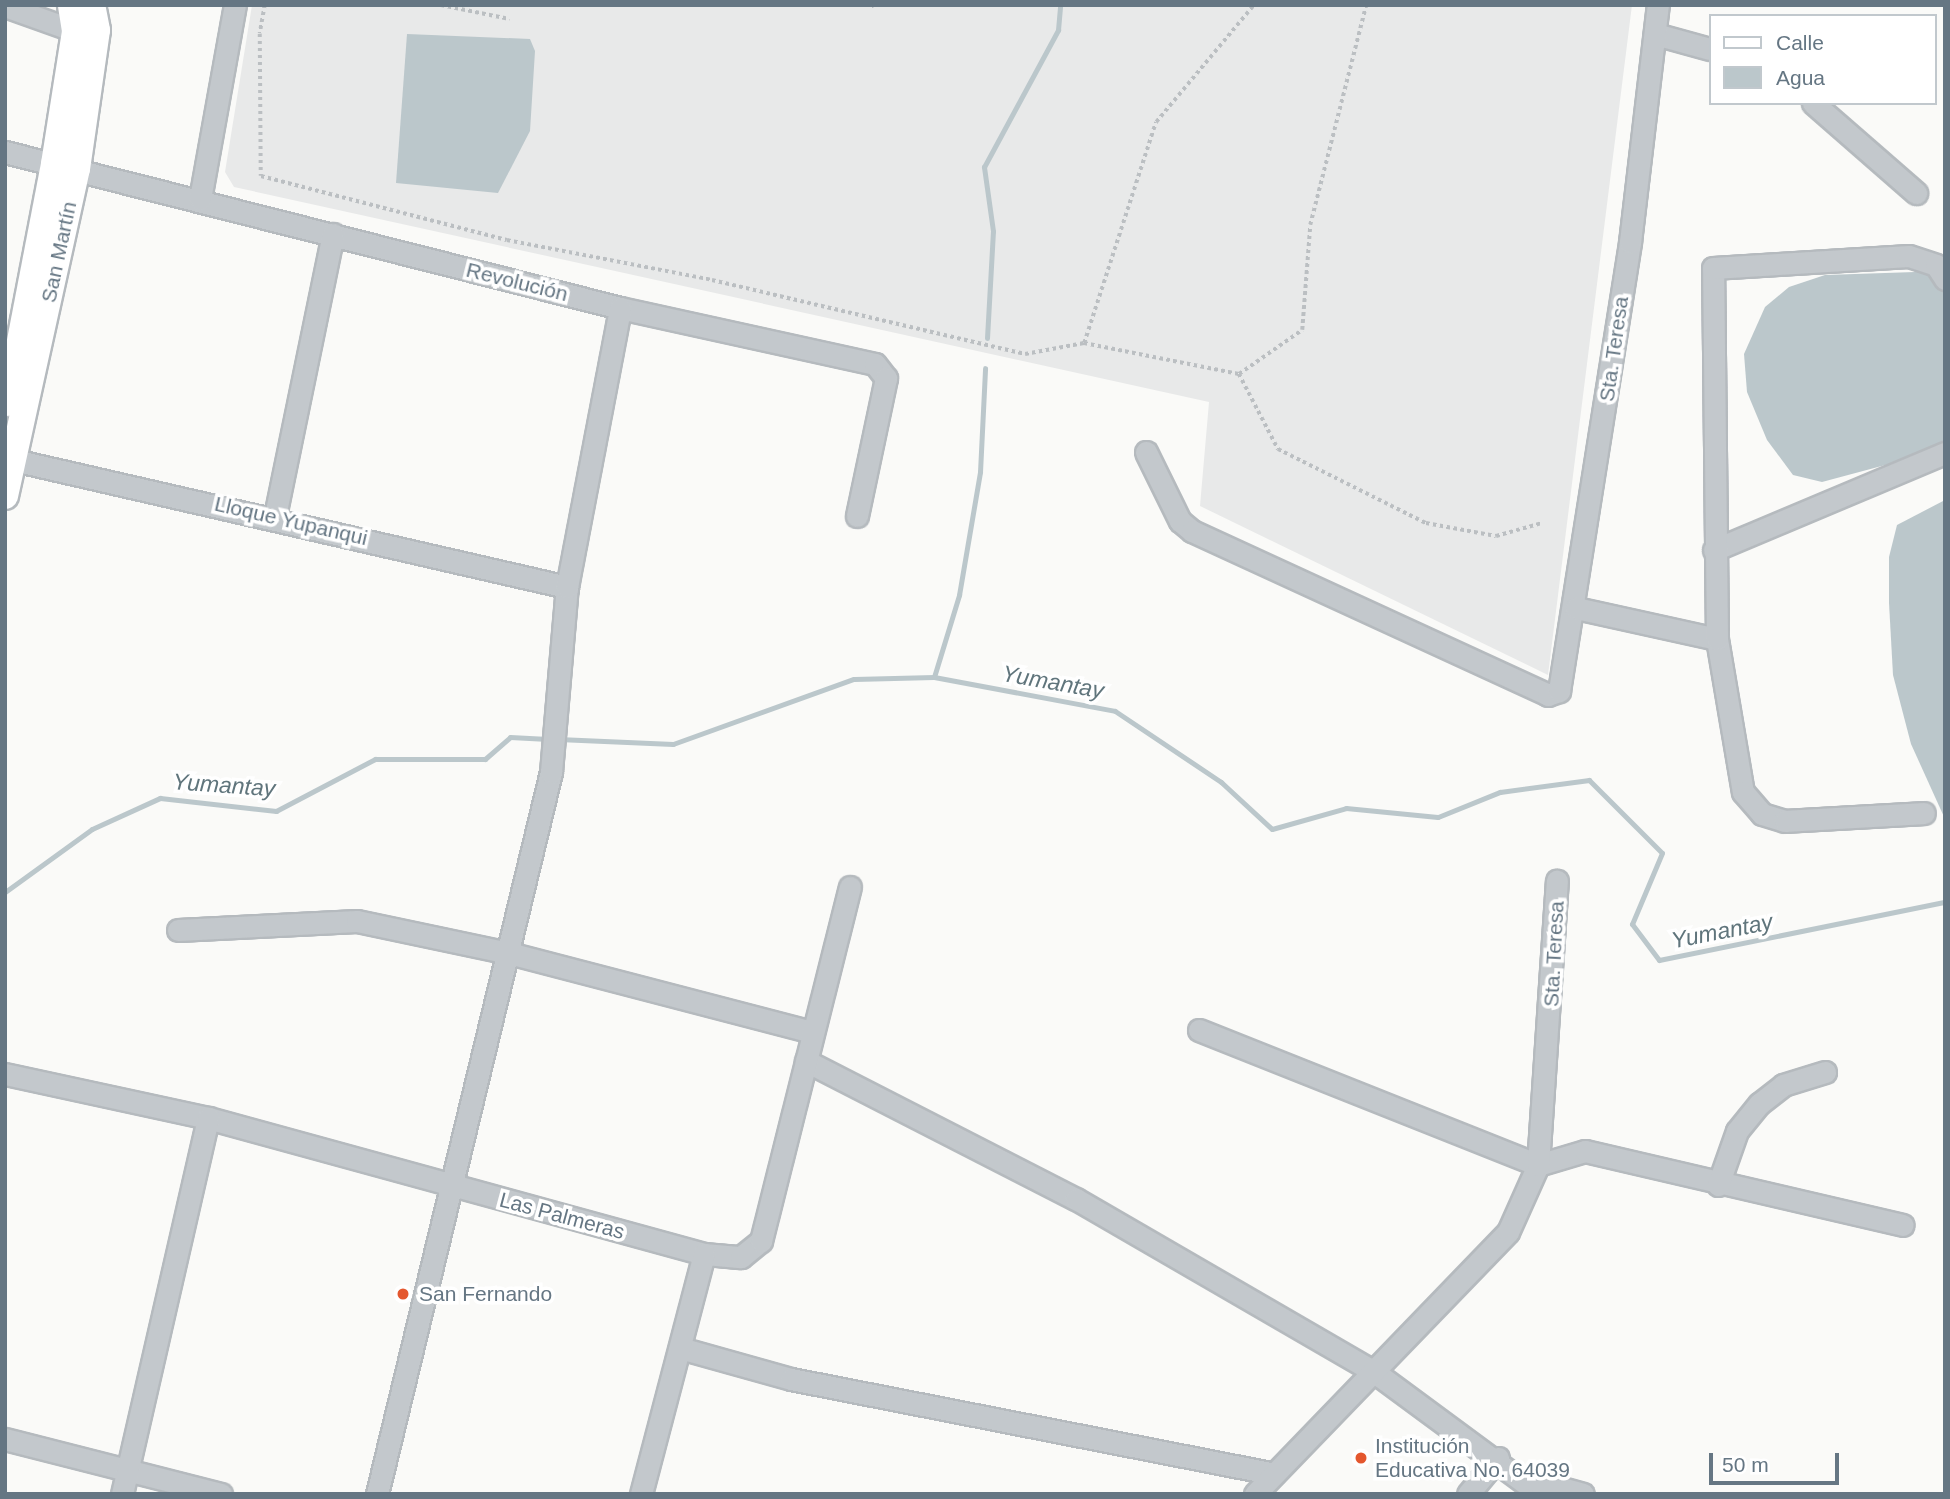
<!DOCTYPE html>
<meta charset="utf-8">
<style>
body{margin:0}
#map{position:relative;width:1950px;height:1499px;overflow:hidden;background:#fafaf8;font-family:Helvetica,sans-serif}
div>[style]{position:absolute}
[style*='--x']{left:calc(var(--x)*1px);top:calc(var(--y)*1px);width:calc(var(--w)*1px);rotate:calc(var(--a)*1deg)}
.built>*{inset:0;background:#e8e9e9}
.water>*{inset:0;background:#bbc7cb}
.stream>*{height:5px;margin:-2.5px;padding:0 2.5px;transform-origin:2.5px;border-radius:2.5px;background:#bbc7cb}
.path>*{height:3.5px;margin-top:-1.75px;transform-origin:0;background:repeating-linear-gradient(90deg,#bbbfc2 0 3.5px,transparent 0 7px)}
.roads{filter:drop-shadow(2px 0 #b5babe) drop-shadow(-2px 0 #b5babe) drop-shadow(0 2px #b5babe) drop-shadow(0 -2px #b5babe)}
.minor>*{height:21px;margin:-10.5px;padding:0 10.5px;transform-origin:10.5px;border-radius:10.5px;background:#c3c8cc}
.major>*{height:26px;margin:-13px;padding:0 13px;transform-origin:13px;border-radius:13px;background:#fff}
.dots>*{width:19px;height:19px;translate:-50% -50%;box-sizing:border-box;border:4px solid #fff;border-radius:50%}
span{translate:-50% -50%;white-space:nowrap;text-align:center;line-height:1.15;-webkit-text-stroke:7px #fff;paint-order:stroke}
.street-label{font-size:21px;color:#657683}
.poi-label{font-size:21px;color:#657683}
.left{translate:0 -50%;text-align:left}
.water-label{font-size:23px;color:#60757c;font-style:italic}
.frame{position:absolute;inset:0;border:7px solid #657683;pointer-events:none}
.legend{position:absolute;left:1709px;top:14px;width:228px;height:91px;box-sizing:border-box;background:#fff;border:2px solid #c1c8cd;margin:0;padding:9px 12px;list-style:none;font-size:21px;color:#657683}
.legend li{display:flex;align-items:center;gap:14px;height:35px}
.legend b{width:35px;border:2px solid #c1c8cd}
.scale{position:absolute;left:1709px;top:1453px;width:130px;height:32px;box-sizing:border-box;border:4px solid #657683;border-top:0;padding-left:9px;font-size:21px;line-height:24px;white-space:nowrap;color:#657683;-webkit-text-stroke:5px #fff;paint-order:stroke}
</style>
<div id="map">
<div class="built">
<i style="clip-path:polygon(252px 5px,1632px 5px,1548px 675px,1200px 506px,1209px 402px,234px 187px,225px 172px)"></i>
</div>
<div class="water">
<i style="clip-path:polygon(407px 34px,530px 39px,535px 51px,530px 131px,498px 193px,396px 183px)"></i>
<i style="clip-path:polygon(1945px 271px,1945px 449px,1822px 482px,1793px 475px,1767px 440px,1747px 392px,1744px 354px,1765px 307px,1789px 287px,1825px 275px)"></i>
<i style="clip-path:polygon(1945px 500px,1945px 819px,1911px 744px,1893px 675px,1889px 603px,1889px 557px,1897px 525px)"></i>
</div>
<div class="stream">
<i style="--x:987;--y:338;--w:107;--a:-86.8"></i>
<i style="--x:993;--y:231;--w:65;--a:-98"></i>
<i style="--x:984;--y:167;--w:156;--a:-61.6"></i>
<i style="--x:1058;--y:30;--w:25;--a:-85"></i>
<i style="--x:934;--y:677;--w:86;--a:-73"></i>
<i style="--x:959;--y:595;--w:125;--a:-80.3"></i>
<i style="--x:980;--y:472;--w:104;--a:-87.2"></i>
<i style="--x:558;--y:739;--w:115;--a:2.5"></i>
<i style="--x:673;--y:744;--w:192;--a:-19.8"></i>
<i style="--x:854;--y:679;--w:80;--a:-1.4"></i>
<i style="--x:934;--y:677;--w:184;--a:10.6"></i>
<i style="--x:1115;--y:711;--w:128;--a:33.8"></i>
<i style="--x:1221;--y:782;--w:69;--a:42.7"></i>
<i style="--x:1272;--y:829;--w:77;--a:-15.8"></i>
<i style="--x:1346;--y:808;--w:92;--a:5.6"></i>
<i style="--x:1438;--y:817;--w:67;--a:-22"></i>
<i style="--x:1500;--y:792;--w:90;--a:-7.7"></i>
<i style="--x:1589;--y:780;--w:103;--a:45"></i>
<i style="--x:1662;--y:853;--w:77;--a:112.9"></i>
<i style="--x:1632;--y:924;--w:45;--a:53.1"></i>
<i style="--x:1659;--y:960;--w:292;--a:-11.5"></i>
<i style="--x:5;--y:892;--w:107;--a:-35.9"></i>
<i style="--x:92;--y:829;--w:75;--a:-24.5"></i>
<i style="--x:160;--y:798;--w:117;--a:6.4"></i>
<i style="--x:276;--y:811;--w:112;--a:-27.7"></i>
<i style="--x:375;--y:759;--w:110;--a:0"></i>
<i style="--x:485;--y:759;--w:33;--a:-41"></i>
<i style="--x:510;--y:737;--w:38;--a:3"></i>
</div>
<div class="path">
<i style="--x:265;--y:5;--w:29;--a:100"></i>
<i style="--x:260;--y:34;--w:142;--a:89.6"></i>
<i style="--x:261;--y:176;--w:254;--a:14.6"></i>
<i style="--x:507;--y:240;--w:209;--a:11"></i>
<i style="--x:712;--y:280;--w:322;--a:13.3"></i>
<i style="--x:1025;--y:354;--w:60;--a:-10.6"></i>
<i style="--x:1084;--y:343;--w:158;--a:11.3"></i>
<i style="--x:1239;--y:374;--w:85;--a:62.5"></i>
<i style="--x:1278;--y:449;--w:165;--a:26.6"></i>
<i style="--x:1426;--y:523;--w:71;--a:10.5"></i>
<i style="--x:1496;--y:536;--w:48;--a:-15.8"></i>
<i style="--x:441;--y:5;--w:70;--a:11.5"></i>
<i style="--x:871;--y:7;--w:3;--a:-45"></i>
<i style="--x:1084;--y:343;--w:232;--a:-72"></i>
<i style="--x:1156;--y:122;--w:153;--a:-50.1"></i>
<i style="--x:1239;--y:374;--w:77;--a:-34.9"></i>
<i style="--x:1302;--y:330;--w:105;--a:-85.6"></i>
<i style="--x:1310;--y:225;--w:227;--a:-75.7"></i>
</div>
<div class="roads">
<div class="minor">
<i style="--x:5;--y:6;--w:74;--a:19.7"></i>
<i style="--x:1655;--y:34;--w:57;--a:15.3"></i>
<i style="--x:1813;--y:103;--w:137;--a:41.1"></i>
<i style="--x:5;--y:152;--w:634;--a:14.23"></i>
<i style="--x:620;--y:308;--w:261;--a:12.4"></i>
<i style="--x:875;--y:364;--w:18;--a:52"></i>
<i style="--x:886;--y:378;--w:141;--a:101.9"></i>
<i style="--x:200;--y:199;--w:197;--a:-79.8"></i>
<i style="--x:1146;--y:452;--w:77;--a:63.8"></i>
<i style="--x:1180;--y:521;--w:16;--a:40"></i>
<i style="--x:1192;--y:531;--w:392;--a:24.7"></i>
<i style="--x:1548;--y:695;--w:12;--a:-20"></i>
<i style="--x:1559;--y:691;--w:455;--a:-81"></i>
<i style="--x:1630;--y:242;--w:239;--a:-83.3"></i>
<i style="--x:5;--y:458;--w:577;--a:12.93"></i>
<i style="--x:275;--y:516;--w:288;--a:-78.4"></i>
<i style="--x:1714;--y:550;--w:251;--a:-22.8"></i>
<i style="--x:1576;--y:608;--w:144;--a:12.4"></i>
<i style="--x:1717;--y:639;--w:155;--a:80.4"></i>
<i style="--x:1743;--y:792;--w:29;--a:49"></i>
<i style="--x:1762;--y:814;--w:24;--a:17"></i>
<i style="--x:1785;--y:821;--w:139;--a:-3.3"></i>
<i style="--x:1717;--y:639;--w:371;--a:-90.6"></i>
<i style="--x:1713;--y:268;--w:196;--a:-3.5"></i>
<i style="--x:1909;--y:256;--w:28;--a:18"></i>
<i style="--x:1936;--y:265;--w:17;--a:57"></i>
<i style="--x:178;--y:930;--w:179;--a:-2.9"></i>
<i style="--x:357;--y:921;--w:155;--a:11.9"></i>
<i style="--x:509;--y:953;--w:313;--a:14.6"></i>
<i style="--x:1199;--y:1030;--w:365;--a:21.7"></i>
<i style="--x:1538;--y:1165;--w:49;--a:-16.6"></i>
<i style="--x:1585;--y:1151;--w:326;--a:13.1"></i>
<i style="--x:806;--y:1061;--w:303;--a:27.1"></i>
<i style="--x:1076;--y:1199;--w:343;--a:30.1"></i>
<i style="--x:1373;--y:1371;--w:207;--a:36.4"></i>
<i style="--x:5;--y:1074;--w:208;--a:12.2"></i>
<i style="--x:208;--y:1118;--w:514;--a:15.33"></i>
<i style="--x:704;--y:1254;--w:37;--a:5"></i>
<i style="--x:741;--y:1257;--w:26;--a:-39"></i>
<i style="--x:761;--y:1241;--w:365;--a:-75.9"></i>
<i style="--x:1718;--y:1185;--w:57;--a:-70.6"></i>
<i style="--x:1737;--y:1131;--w:35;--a:-51"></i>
<i style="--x:1759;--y:1104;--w:31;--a:-38"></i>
<i style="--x:1783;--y:1085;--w:44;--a:-17.2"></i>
<i style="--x:680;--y:1348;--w:115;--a:15.6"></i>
<i style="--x:791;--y:1379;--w:492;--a:11.1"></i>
<i style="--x:5;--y:1439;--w:223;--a:14.3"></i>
<i style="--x:1526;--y:1478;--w:59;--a:15.7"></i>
<i style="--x:122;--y:1494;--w:386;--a:-77.1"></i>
<i style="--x:377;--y:1494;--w:743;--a:-76.45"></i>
<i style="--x:551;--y:772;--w:186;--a:-85.1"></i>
<i style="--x:567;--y:587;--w:284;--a:-79.2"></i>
<i style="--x:641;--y:1494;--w:248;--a:-75.3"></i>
<i style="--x:1255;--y:1494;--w:364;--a:-46"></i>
<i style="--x:1508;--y:1232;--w:73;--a:-65.9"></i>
<i style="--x:1538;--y:1165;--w:285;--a:-86.2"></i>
<i style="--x:1468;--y:1494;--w:47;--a:-50.2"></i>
</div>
<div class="major">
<i style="--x:8;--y:403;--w:243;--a:-79.1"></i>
<i style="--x:54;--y:164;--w:135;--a:-81"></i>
<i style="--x:75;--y:31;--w:26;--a:-99"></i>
<i style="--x:5;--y:496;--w:335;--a:-77.6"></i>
<i style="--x:77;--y:169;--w:140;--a:-81.8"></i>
<i style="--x:97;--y:30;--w:25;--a:-101"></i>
</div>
</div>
<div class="dots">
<i style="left:403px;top:1294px;background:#e4572e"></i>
<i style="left:1361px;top:1458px;background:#e4572e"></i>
</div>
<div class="street-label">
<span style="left:59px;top:252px;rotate:-78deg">San Martín</span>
<span style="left:517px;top:282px;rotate:14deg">Revolución</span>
<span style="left:1614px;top:349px;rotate:-82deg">Sta. Teresa</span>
<span style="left:291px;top:521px;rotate:13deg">Lloque Yupanqui</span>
<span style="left:1554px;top:954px;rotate:-87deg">Sta. Teresa</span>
<span style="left:562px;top:1216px;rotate:15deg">Las Palmeras</span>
</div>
<div class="poi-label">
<span class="left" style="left:419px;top:1294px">San Fernando</span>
<span class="left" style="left:1375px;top:1458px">Institución<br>Educativa No. 64039</span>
</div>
<div class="water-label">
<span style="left:1053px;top:682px;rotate:10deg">Yumantay</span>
<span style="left:224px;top:785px;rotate:4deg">Yumantay</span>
<span style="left:1722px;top:931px;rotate:-11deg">Yumantay</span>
</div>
<div class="frame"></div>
<ul class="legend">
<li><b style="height:9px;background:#fff"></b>Calle</li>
<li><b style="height:19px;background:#bbc7cb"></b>Agua</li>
</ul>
<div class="scale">50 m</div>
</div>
